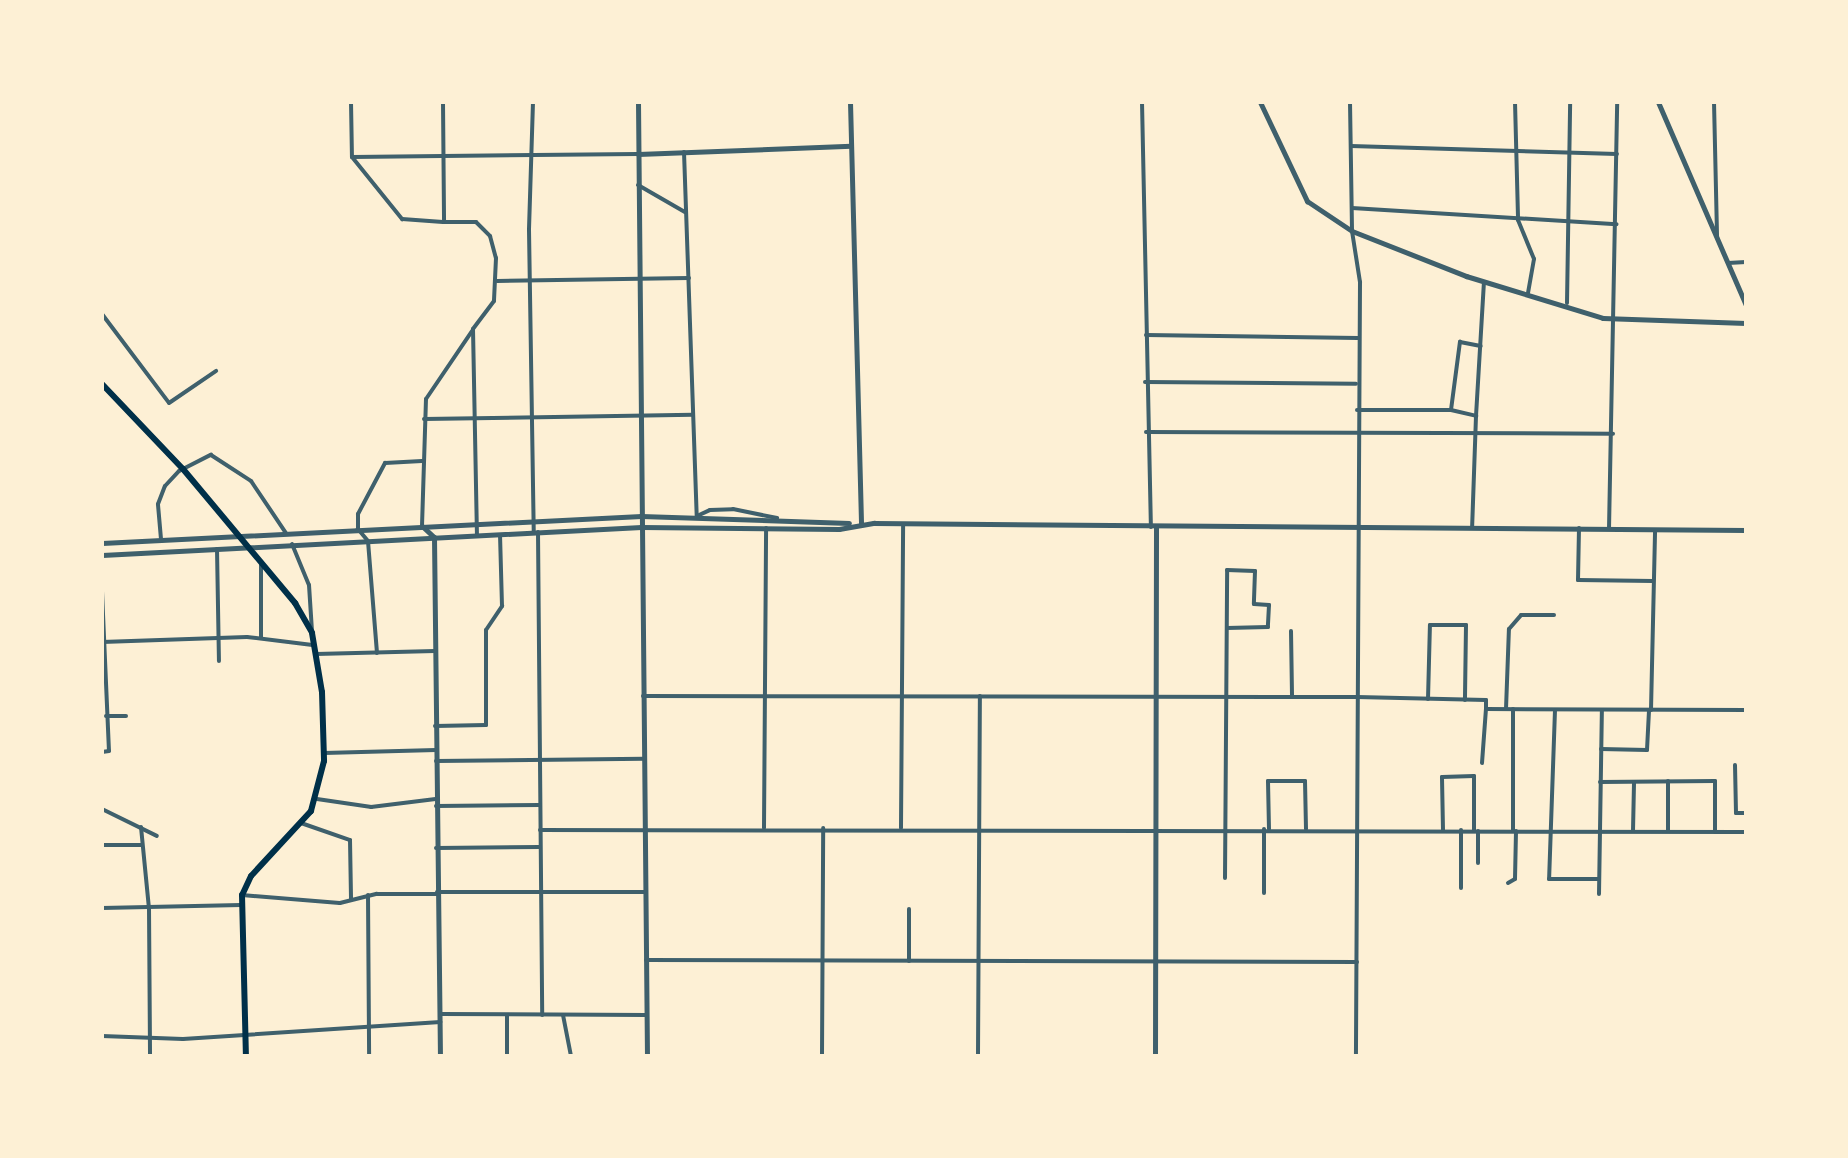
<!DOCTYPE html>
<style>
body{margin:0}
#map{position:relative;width:1848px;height:1158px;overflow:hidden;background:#fdf0d5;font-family:"IBM Plex Sans",sans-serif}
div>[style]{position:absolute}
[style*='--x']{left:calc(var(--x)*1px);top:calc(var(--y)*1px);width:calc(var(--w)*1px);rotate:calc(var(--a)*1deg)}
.minor>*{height:4px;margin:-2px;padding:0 2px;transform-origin:2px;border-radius:2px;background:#3f606c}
.tertiary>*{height:5px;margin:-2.5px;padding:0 2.5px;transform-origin:2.5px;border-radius:2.5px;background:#3f606c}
.secondary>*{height:6px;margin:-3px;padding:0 3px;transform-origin:3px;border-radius:3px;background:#003049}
span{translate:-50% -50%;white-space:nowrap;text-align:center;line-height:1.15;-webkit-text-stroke:8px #fdf0d5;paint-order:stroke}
.frame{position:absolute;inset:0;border:104px solid #fdf0d5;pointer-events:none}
</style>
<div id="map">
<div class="minor">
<i style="--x:351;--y:102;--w:55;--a:89"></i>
<i style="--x:352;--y:157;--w:286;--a:-0.6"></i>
<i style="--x:443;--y:102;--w:120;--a:89.5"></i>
<i style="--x:444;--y:222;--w:32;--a:0"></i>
<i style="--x:476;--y:222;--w:20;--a:45"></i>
<i style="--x:490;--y:236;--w:23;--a:75"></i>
<i style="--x:496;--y:258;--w:43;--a:92.7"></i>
<i style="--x:494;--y:301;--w:35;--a:127"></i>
<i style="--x:473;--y:329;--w:206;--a:88.9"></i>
<i style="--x:533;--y:102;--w:128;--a:91.8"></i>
<i style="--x:529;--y:230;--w:302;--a:89.1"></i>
<i style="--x:1142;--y:102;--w:425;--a:88.8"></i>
<i style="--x:1350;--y:102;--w:129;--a:89.1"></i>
<i style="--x:1352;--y:231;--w:52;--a:81.1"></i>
<i style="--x:1360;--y:282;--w:774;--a:90.3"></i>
<i style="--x:1515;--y:102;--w:118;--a:88.5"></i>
<i style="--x:1518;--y:220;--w:42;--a:67.7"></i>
<i style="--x:1534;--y:259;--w:36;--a:100"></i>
<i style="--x:1714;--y:102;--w:136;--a:88.7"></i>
<i style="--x:1351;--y:146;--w:266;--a:1.7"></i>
<i style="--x:684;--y:152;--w:364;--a:88"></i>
<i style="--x:697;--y:516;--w:14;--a:-25"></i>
<i style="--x:710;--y:510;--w:23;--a:-2"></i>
<i style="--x:733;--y:509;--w:45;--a:11.6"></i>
<i style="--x:352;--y:157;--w:80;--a:51.1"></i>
<i style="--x:402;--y:219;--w:41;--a:4.2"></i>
<i style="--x:638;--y:185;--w:54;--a:29.9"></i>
<i style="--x:1352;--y:208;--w:265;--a:3.5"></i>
<i style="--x:1728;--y:263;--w:18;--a:-3"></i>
<i style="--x:497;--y:281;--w:192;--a:-0.9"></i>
<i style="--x:1567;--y:303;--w:201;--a:-89.1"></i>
<i style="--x:102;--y:314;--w:111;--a:53"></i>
<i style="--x:169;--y:403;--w:57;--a:-34.2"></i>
<i style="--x:1146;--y:335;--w:212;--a:0.8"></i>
<i style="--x:1145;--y:382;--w:211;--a:0.5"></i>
<i style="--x:1357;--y:410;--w:94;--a:0"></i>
<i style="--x:1451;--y:410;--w:26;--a:13"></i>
<i style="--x:1476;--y:416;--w:112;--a:92"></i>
<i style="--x:1451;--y:410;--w:69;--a:-82.5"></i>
<i style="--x:1460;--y:342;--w:21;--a:11"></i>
<i style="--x:1476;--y:416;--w:134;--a:-86.6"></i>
<i style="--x:424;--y:419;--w:269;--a:-0.9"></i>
<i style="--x:1146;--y:432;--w:467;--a:0.2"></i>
<i style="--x:422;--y:526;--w:127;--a:-88.2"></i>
<i style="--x:426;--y:399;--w:82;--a:-55.9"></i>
<i style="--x:1579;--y:528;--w:52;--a:91.1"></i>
<i style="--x:1578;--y:580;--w:75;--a:0.8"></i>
<i style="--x:1609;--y:529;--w:427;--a:-88.9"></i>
<i style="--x:538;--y:532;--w:483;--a:89.5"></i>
<i style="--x:161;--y:539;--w:35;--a:-95"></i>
<i style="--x:158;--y:504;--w:19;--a:-69"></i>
<i style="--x:165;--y:486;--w:21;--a:-47"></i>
<i style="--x:179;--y:471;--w:36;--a:-27"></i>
<i style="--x:211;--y:455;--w:48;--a:33"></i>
<i style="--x:251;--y:481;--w:63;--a:56.1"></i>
<i style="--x:292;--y:544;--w:44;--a:67.5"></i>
<i style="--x:309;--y:585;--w:46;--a:86.3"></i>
<i style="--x:217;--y:549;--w:112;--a:89"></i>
<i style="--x:102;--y:591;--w:160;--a:87.5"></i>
<i style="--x:109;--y:751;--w:7;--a:172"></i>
<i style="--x:1291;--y:631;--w:66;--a:89.1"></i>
<i style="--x:261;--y:638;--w:73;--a:-90"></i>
<i style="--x:102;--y:642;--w:145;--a:-2"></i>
<i style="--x:247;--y:637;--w:66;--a:6.9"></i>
<i style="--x:377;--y:653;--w:112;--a:-94.6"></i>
<i style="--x:368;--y:541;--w:16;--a:-130"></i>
<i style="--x:358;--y:529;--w:15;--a:-90"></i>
<i style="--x:358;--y:514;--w:58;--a:-62.1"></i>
<i style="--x:385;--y:463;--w:37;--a:-3"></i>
<i style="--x:316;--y:654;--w:119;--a:-1.4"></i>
<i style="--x:643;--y:696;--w:714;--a:0.08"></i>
<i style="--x:1357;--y:697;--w:129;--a:1.3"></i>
<i style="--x:1486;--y:700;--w:9;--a:90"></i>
<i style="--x:1486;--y:709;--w:260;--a:0.2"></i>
<i style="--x:1428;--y:699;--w:74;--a:-88.5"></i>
<i style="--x:1430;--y:625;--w:36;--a:0"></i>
<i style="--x:1466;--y:625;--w:75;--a:90.8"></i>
<i style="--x:1506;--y:709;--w:80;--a:-87.9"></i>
<i style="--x:1509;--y:629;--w:18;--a:-49"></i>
<i style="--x:1521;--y:615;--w:33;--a:0"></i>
<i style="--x:1555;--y:710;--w:169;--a:92"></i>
<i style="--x:1549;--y:879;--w:50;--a:0"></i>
<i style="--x:1651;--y:710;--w:180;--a:-88.7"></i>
<i style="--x:106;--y:716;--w:20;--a:0"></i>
<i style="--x:435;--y:726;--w:51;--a:-1.1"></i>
<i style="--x:486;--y:725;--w:95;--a:-90"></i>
<i style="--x:486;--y:630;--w:29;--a:-56"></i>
<i style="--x:502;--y:606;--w:71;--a:-91.6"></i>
<i style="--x:1601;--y:749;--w:46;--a:1.2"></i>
<i style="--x:1647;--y:750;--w:40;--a:-87.1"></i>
<i style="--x:324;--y:753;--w:112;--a:-1.5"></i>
<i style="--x:436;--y:761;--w:208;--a:-0.6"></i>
<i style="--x:1482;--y:763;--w:54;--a:-85.8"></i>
<i style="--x:1735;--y:765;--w:48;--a:88.8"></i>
<i style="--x:1736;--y:813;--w:10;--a:0"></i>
<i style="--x:1600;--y:782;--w:115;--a:-0.5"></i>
<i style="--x:1715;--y:781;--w:51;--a:90"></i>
<i style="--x:317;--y:799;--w:55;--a:8.4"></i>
<i style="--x:371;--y:807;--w:65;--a:-7"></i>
<i style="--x:436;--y:806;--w:104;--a:-0.6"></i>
<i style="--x:102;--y:809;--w:61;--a:26.1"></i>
<i style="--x:301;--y:823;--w:52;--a:19.1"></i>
<i style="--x:350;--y:840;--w:59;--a:89"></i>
<i style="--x:141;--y:827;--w:81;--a:84.4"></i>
<i style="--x:149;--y:908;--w:148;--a:89.6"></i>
<i style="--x:764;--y:828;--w:300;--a:-89.6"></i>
<i style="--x:901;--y:828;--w:303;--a:-89.6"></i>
<i style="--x:1269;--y:829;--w:48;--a:-91.2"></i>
<i style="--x:1268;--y:781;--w:37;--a:0"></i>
<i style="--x:1305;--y:781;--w:48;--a:88.8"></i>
<i style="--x:540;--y:830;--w:1206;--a:0.1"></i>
<i style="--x:1443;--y:830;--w:53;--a:-91.1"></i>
<i style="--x:1442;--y:777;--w:32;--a:-2"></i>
<i style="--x:1474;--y:776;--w:54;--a:90"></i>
<i style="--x:1513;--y:831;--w:122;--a:-90"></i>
<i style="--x:1633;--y:831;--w:49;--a:-88.8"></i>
<i style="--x:1668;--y:831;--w:50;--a:-90"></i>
<i style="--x:102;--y:845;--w:40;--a:0"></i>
<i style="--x:436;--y:848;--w:104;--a:-0.6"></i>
<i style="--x:1478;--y:863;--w:32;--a:-90"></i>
<i style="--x:1225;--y:878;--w:308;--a:-89.6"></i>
<i style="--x:1227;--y:570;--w:28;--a:2"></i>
<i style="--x:1255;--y:571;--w:33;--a:92"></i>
<i style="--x:1254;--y:604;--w:15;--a:4"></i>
<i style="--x:1269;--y:605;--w:22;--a:93"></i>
<i style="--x:1268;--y:627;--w:41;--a:178.6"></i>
<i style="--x:1508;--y:883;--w:8;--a:-30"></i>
<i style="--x:1515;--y:879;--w:48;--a:-88.8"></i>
<i style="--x:1461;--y:888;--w:58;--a:-90"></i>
<i style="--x:437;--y:892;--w:208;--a:0"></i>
<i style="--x:1264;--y:893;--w:64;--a:-90"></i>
<i style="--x:1599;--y:894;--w:184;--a:-89.1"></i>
<i style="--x:242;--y:895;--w:98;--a:4.7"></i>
<i style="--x:340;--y:903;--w:38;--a:-14"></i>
<i style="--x:377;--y:894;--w:60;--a:0"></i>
<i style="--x:368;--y:895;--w:161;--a:89.6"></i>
<i style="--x:102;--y:908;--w:139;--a:-1.2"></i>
<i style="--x:909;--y:909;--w:52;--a:90"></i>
<i style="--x:646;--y:960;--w:711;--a:0.16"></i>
<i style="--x:440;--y:1014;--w:206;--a:0.3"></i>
<i style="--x:563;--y:1015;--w:42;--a:79"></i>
<i style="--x:102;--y:1036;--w:81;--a:2.1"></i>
<i style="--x:183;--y:1039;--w:258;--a:-3.8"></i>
<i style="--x:507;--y:1056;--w:41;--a:-90"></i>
<i style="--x:822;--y:1056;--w:228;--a:-89.7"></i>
<i style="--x:978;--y:1056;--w:360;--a:-89.7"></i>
</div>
<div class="tertiary">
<i style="--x:638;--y:102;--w:954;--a:89.46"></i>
<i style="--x:850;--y:102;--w:422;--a:88.5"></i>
<i style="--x:1260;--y:102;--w:110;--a:64.6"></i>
<i style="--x:1307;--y:201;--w:54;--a:33.7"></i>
<i style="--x:1352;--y:231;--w:123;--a:21.5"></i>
<i style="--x:1466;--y:276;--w:143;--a:17"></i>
<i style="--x:1603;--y:318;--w:143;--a:2"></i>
<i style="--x:1658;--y:102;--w:221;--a:66.6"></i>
<i style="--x:638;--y:154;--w:213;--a:-2.2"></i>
<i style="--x:422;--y:526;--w:16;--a:43"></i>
<i style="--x:434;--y:537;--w:519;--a:89.34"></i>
<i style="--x:102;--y:543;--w:540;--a:-2.87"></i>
<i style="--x:641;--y:516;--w:208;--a:1.9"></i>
<i style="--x:102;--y:555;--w:540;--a:-2.97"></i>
<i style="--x:641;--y:527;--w:198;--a:0.6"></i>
<i style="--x:839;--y:529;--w:36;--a:-10"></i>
<i style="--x:874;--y:523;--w:872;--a:0.46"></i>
<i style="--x:1155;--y:1056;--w:529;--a:-89.89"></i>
</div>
<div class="secondary">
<i style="--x:102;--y:384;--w:117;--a:46.4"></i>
<i style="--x:183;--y:469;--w:175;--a:50.1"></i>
<i style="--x:295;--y:603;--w:34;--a:60"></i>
<i style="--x:312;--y:633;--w:60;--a:80.4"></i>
<i style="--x:322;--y:692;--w:69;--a:88.3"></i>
<i style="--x:324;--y:761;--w:52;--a:104.6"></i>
<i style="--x:311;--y:811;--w:88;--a:132.7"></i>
<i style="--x:251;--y:876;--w:21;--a:115"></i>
<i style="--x:242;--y:895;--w:161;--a:88.6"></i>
</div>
<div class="frame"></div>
</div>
